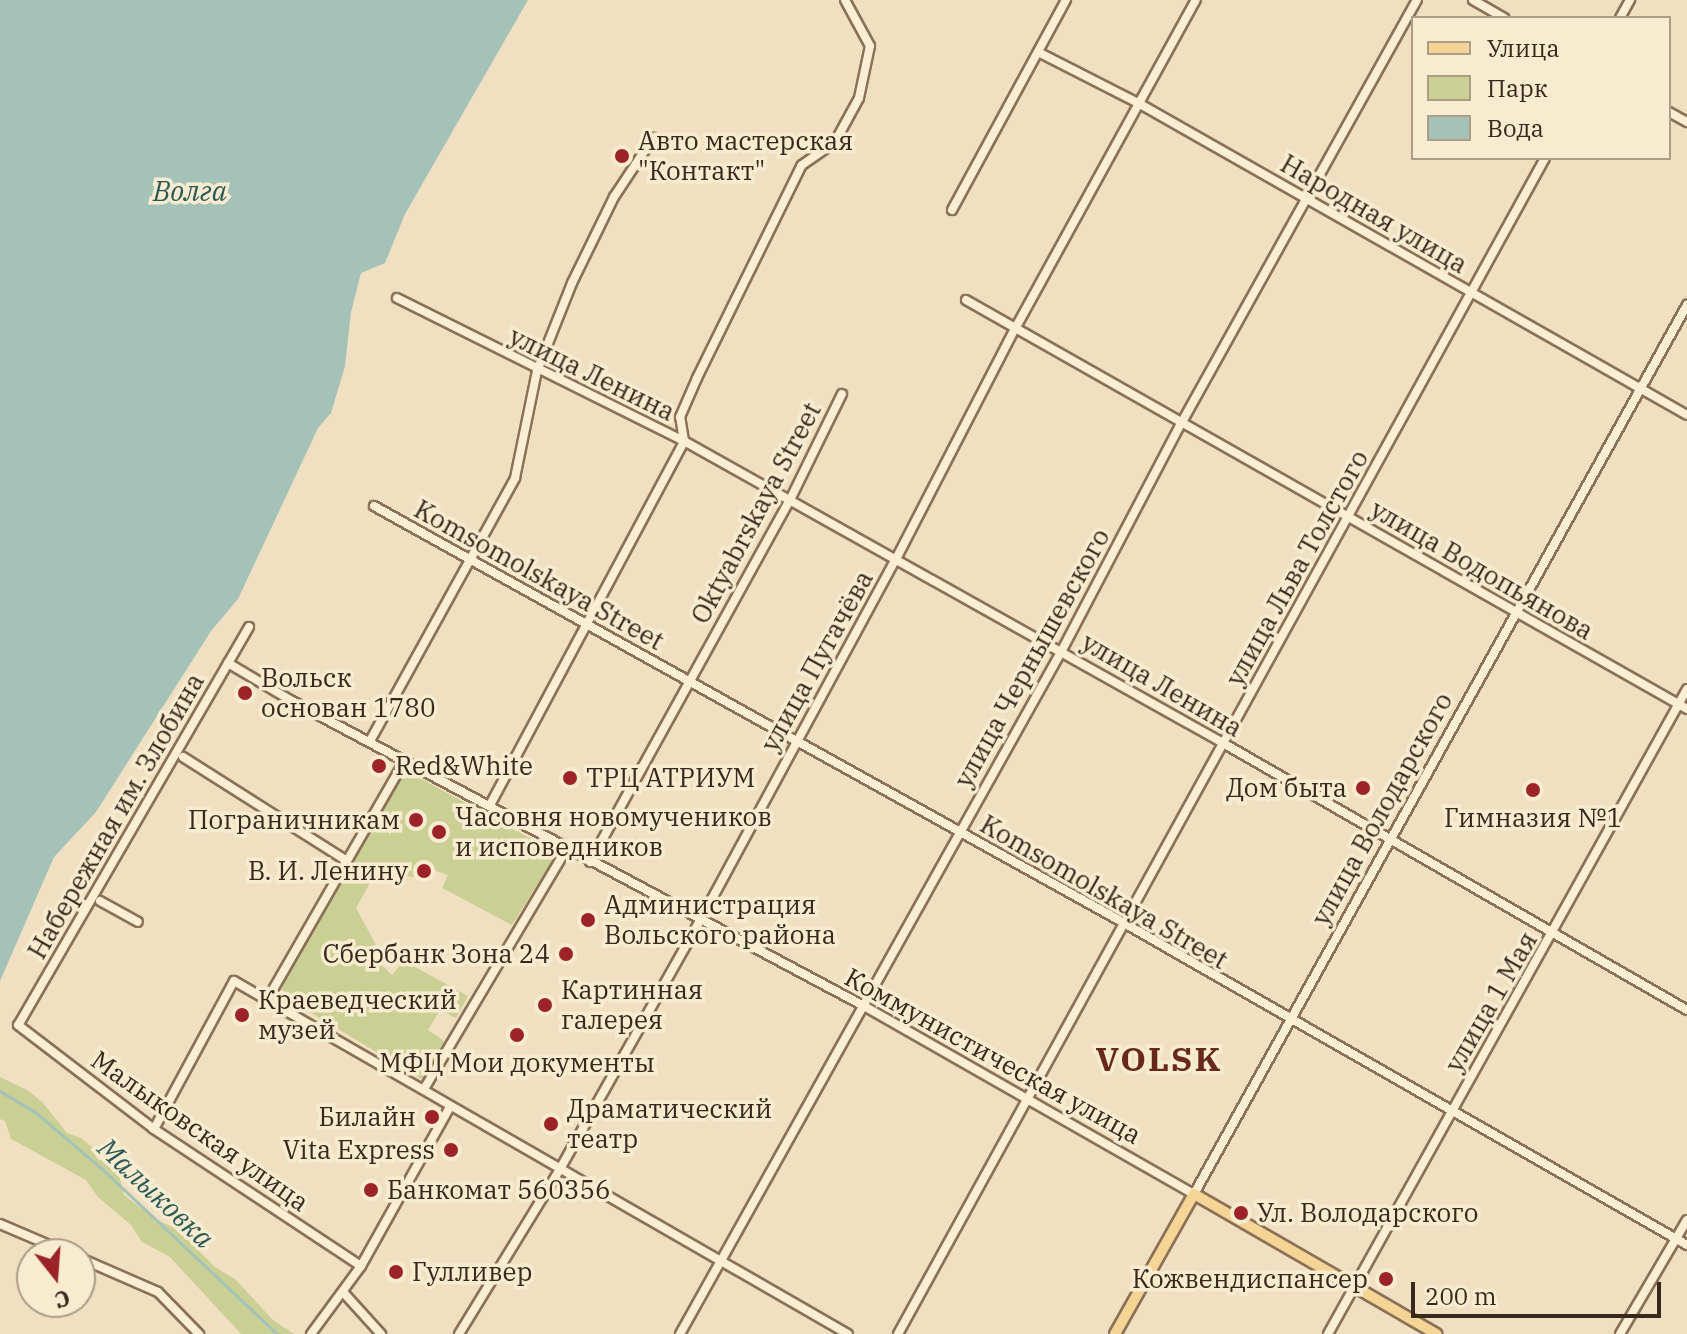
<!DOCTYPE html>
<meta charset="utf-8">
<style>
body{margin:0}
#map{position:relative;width:1687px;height:1334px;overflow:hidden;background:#f0e0c1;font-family:"IBM Plex Serif",serif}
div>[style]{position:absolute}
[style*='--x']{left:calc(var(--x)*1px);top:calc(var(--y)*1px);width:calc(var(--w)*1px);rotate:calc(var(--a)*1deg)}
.green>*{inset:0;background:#cacf94}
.water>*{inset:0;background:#a4c2b8}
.stream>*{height:3px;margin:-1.5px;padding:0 1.5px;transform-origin:1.5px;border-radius:1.5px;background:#a4c2b8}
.roads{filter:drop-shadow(2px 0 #8a7157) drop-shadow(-2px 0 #8a7157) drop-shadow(0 2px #8a7157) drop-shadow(0 -2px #8a7157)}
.minor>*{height:8px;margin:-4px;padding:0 4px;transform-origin:4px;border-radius:4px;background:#faeed4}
.major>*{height:10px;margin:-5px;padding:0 5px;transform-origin:5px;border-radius:5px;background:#f5d596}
.dots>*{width:22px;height:22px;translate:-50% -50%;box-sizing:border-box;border:4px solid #f7ebd0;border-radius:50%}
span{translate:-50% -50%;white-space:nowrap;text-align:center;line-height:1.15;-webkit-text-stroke:7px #f7ebd0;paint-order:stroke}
.poi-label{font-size:26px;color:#39291c}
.left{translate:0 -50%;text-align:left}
.right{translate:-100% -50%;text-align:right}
.street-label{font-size:26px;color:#39291c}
.water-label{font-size:28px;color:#2b5a55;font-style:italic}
.district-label{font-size:34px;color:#68281a;font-weight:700;letter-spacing:2px}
.legend{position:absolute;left:1411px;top:16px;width:260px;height:144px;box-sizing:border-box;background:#f7ebd0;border:2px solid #ab9d88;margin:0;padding:10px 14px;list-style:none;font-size:24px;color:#39291c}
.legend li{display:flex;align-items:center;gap:16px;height:40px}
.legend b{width:40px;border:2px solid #ab9d88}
.north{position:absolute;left:16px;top:1238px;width:80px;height:80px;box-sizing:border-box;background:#f7ebd0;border:2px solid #ab9d88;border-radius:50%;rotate:163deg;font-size:22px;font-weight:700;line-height:32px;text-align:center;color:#39291c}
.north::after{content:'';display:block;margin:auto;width:28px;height:36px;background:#9c2429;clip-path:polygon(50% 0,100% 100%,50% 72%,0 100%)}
.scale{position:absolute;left:1411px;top:1282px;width:250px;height:36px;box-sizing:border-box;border:4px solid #39291c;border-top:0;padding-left:10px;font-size:24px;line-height:28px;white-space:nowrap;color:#39291c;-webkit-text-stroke:6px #f7ebd0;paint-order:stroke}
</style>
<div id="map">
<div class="green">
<i style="clip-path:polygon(403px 769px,557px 853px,512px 925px,442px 888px,448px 875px,423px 866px,415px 877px,375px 874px,356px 908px,376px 945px,373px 957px,392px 975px,404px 961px,468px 996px,456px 1018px,440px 1010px,428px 1030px,444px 1041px,423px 1080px,285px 997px,281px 988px)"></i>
<i style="clip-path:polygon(0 1077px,29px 1091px,43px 1103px,67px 1133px,81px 1138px,92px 1147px,97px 1159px,100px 1156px,111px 1164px,118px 1172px,124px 1195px,155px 1219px,177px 1229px,215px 1267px,235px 1279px,273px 1320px,294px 1334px,241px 1334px,170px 1257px,142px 1242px,131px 1225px,98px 1197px,86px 1180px,11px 1139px,5px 1121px,0 1119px)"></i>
</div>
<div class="water">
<i style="clip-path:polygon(0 0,528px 0,405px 214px,385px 263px,361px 273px,351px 312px,345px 366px,331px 413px,318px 428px,238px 599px,211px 631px,96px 812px,54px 857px,0 981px)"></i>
</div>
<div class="stream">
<i style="--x:0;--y:1091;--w:41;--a:31"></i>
<i style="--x:35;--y:1112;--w:87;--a:40.3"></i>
<i style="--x:101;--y:1168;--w:242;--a:43.3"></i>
</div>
<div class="roads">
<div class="minor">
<i style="--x:1473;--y:0;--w:36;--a:30"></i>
<i style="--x:1620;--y:18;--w:21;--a:-61"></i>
<i style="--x:1038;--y:52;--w:114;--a:27"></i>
<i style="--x:1140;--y:104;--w:629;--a:29.62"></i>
<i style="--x:1669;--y:112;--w:21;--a:29"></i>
<i style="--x:952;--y:210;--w:239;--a:-61.5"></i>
<i style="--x:397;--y:298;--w:321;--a:26.5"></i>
<i style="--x:684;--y:441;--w:618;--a:29.26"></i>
<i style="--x:1223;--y:743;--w:535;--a:29.92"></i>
<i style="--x:966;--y:300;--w:829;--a:29.56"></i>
<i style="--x:374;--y:506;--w:858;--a:29.07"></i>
<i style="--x:1124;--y:923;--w:649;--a:29.77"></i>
<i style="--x:249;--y:627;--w:460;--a:120.1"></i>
<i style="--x:18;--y:1025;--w:171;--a:37.4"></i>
<i style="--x:154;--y:1129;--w:248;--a:33.5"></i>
<i style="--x:228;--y:663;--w:74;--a:30.7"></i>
<i style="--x:292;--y:701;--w:648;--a:28.07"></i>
<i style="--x:864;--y:1006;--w:380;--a:29.7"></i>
<i style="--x:1194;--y:1194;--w:1017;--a:-60.99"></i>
<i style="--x:370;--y:741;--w:300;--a:-61.1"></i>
<i style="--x:515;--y:478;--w:109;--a:-78.4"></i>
<i style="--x:537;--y:371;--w:95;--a:-68.3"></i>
<i style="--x:572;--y:283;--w:96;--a:-64"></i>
<i style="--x:614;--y:197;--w:71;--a:-56.5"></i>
<i style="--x:183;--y:757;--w:194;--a:32.4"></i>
<i style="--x:490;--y:805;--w:412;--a:-61.9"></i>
<i style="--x:684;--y:441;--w:24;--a:-99"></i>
<i style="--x:680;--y:417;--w:43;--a:-66.4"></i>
<i style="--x:697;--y:378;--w:237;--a:-63.8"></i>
<i style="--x:802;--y:165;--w:40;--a:-34.9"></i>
<i style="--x:835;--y:142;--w:50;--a:-61.4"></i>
<i style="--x:859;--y:98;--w:53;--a:-78.1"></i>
<i style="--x:870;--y:46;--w:52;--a:-118.5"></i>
<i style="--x:590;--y:862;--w:414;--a:-61.1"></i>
<i style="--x:790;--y:500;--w:118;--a:-63.9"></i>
<i style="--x:100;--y:901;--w:43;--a:28.9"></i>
<i style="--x:267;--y:1000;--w:277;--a:-60.1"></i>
<i style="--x:424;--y:1089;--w:280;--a:-59.3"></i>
<i style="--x:154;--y:1129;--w:168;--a:-61.6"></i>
<i style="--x:234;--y:981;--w:708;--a:29.9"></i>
<i style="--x:0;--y:1224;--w:76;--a:23.2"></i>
<i style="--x:80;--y:1258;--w:85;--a:23.6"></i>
<i style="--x:158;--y:1292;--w:59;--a:45.7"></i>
<i style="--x:343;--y:1292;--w:57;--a:47.9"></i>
<i style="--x:311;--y:1334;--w:84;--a:-53.7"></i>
<i style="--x:361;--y:1266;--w:182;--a:-60.8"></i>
<i style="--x:459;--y:1334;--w:193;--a:-58.5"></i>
<i style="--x:560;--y:1169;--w:285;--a:-60.6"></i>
<i style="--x:700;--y:921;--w:412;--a:-61.6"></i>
<i style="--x:896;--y:559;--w:261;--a:-62.7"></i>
<i style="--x:1016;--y:327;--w:373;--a:-61.2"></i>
<i style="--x:680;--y:1334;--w:781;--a:-60.81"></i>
<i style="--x:1061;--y:652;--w:260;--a:-62.3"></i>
<i style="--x:1182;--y:422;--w:483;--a:-60.9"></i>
<i style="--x:898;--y:1334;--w:1342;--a:-61.18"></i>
<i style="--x:1328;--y:1334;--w:738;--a:-60.9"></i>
<i style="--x:1620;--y:1334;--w:132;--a:-59.6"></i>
</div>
<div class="major">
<i style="--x:1115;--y:1334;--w:161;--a:-60.6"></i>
<i style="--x:1194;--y:1194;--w:280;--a:30"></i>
</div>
</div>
<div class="dots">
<i style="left:622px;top:156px;background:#9c2429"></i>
<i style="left:245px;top:693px;background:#9c2429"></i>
<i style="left:379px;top:766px;background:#9c2429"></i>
<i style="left:570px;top:778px;background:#9c2429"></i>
<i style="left:1363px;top:788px;background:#9c2429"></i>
<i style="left:1533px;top:790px;background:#9c2429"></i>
<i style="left:416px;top:820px;background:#9c2429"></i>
<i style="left:439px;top:832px;background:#9c2429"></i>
<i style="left:424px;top:871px;background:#9c2429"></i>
<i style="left:588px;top:920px;background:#9c2429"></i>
<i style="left:566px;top:954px;background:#9c2429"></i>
<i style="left:545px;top:1005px;background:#9c2429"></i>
<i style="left:242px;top:1015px;background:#9c2429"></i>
<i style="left:517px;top:1035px;background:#9c2429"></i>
<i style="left:432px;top:1117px;background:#9c2429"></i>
<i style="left:551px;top:1124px;background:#9c2429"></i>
<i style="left:451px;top:1150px;background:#9c2429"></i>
<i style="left:371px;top:1190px;background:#9c2429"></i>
<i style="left:1241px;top:1213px;background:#9c2429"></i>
<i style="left:396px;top:1272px;background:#9c2429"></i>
<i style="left:1386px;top:1279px;background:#9c2429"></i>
</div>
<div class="poi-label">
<span class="left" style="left:638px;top:156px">Авто мастерская<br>"Контакт"</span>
<span class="left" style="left:261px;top:693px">Вольск<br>основан 1780</span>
<span class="left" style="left:395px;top:766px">Red&amp;White</span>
<span class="left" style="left:586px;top:778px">ТРЦ АТРИУМ</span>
<span class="right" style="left:1347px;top:788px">Дом быта</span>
<span class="left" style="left:455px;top:832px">Часовня новомучеников<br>и исповедников</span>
<span style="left:1533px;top:818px">Гимназия №1</span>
<span class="right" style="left:400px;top:820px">Пограничникам</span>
<span class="right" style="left:408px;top:871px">В. И. Ленину</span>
<span class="left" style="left:604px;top:920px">Администрация<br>Вольского района</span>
<span class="right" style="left:550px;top:954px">Сбербанк Зона 24</span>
<span class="left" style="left:561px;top:1005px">Картинная<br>галерея</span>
<span class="left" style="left:258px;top:1015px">Краеведческий<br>музей</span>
<span style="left:517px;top:1063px">МФЦ Мои документы</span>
<span class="left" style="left:567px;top:1124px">Драматический<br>театр</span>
<span class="right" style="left:416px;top:1117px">Билайн</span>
<span class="right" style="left:435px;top:1150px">Vita Express</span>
<span class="left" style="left:387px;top:1190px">Банкомат 560356</span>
<span class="left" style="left:1257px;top:1213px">Ул. Володарского</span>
<span class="left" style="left:412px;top:1272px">Гулливер</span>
<span class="right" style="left:1368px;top:1279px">Кожвендиспансер</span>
</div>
<div class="street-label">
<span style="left:1374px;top:214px;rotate:30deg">Народная улица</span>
<span style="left:592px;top:374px;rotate:26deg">улица Ленина</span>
<span style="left:756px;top:513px;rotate:-62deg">Oktyabrskaya Street</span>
<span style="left:1297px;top:568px;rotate:-61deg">улица Льва Толстого</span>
<span style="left:1482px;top:570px;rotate:30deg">улица Водопьянова</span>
<span style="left:539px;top:575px;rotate:29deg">Komsomolskaya Street</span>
<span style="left:1032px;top:658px;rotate:-61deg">улица Чернышевского</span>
<span style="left:817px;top:661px;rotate:-61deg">улица Пугачёва</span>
<span style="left:1162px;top:685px;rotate:30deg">улица Ленина</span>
<span style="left:1382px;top:809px;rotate:-61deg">улица Володарского</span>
<span style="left:116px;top:816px;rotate:-60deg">Набережная им. Злобина</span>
<span style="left:1104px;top:892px;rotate:30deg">Komsomolskaya Street</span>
<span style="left:1491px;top:1002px;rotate:-60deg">улица 1 Мая</span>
<span style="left:993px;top:1056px;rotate:29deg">Коммунистическая улица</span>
<span style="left:200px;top:1131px;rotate:35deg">Малыковская улица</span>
</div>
<div class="water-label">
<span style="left:190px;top:191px">Волга</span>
<span style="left:156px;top:1193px;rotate:43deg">Малыковка</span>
</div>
<div class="district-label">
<span style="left:1159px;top:1059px">VOLSK</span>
</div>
<ul class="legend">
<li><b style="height:10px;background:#f5d596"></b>Улица</li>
<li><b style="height:22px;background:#cacf94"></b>Парк</li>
<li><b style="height:22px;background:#a4c2b8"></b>Вода</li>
</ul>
<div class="north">С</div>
<div class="scale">200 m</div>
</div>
